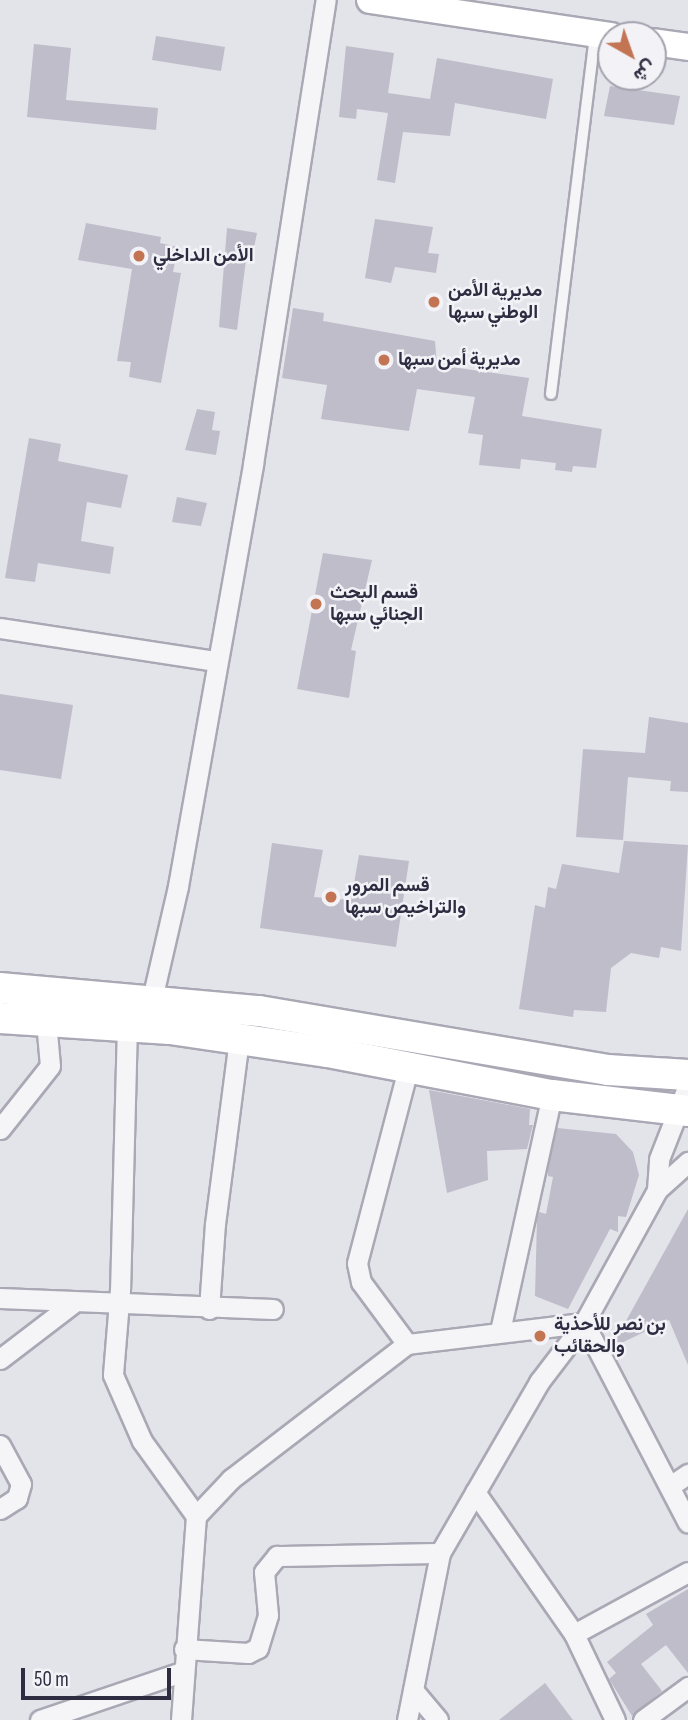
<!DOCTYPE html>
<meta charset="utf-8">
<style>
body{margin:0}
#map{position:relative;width:688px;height:1720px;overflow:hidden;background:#e3e3ea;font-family:"Sofia Sans Condensed",Vazirmatn,sans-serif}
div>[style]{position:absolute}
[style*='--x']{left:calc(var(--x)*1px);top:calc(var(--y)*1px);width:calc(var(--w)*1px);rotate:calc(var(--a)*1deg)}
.building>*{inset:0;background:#bebdc9}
.roads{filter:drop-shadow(2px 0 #a9a8b4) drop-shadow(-2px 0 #a9a8b4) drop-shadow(0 2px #a9a8b4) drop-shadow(0 -2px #a9a8b4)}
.lane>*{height:10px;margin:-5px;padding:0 5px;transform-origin:5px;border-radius:5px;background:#f5f5f8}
.street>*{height:19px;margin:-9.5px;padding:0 9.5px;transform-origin:9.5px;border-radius:9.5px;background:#f5f5f8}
.secondary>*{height:26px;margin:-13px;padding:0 13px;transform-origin:13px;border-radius:13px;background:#fff}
.primary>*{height:30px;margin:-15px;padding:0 15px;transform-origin:15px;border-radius:15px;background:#fff}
.dots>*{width:19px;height:19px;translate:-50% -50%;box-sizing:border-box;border:4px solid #f2f2f7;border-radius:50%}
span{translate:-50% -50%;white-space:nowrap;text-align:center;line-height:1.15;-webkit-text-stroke:5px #f2f2f7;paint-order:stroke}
.poi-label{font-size:19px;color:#2e2c41;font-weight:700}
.left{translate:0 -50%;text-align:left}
.north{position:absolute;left:597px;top:21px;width:70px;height:70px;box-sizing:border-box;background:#f2f2f7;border:2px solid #a4a3ae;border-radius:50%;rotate:140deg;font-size:19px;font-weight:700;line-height:28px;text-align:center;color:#2e2c41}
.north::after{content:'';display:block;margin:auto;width:24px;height:32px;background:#c37453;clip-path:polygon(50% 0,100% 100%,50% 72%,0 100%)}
.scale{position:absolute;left:21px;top:1668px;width:150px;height:32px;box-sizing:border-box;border:4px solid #2e2c41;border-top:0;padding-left:9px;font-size:21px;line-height:24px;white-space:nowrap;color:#2e2c41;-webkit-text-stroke:5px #f2f2f7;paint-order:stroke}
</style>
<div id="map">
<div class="building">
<i style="clip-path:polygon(156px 36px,225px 47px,221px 71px,152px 60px)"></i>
<i style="clip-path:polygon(34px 44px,71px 48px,66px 100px,158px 108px,156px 130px,27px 117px)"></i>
<i style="clip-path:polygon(346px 46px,394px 53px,388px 93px,430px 99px,437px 58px,553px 79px,546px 119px,455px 103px,450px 136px,403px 132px,395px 183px,377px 180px,388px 113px,357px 109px,356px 119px,339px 117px)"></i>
<i style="clip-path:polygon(610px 86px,680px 96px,674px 125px,604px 116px)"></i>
<i style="clip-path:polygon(375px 219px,433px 227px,428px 253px,439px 254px,436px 273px,395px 267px,391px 283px,365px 278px)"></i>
<i style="clip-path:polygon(86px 223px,161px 237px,160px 243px,178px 247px,173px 272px,181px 273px,161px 383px,129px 377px,131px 362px,117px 361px,132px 269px,78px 260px)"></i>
<i style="clip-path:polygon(227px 228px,257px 233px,253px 252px,247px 252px,237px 330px,219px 327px)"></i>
<i style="clip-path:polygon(293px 308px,324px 313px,323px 321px,435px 341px,437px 365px,529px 378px,522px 416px,602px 429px,596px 468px,573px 466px,572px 472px,555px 470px,556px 463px,521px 459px,520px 469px,479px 465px,483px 435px,468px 433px,475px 397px,417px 389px,409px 431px,321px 419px,327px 385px,282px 378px)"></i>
<i style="clip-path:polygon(197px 409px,215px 412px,212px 430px,220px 431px,216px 455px,185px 450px)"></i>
<i style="clip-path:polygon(29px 438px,61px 444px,58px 461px,128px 475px,121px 508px,87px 502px,81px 541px,114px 547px,110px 574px,38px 563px,35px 582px,5px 578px)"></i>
<i style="clip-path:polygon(177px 497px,207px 503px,201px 526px,172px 522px)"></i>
<i style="clip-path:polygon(323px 553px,372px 560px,351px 650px,356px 651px,349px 698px,297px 689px)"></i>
<i style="clip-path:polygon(0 694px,73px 705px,61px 779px,0 770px)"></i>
<i style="clip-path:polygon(649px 717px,688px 723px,688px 792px,670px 791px,671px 781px,628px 777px,623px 840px,576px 837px,583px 749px,645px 753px)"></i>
<i style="clip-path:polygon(624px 841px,688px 845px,681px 951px,661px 947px,659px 958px,631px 953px,611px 968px,606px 1012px,574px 1010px,573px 1017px,519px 1009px,535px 905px,545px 908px,548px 887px,556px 889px,562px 864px,619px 873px)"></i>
<i style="clip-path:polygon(272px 843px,323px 850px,314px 897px,351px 900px,359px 855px,409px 861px,396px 947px,260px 928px)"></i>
<i style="clip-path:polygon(429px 1090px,530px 1109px,529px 1125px,533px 1125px,527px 1149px,487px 1151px,488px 1180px,447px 1193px)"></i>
<i style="clip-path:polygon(557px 1128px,616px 1134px,633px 1152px,639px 1175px,626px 1217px,618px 1216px,618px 1232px,610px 1229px,568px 1309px,535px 1296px,537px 1220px,539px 1212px,546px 1214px,553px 1177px,548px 1176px,548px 1168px)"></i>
<i style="clip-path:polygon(688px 1209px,688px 1365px,669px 1320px,611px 1348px)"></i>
<i style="clip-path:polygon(688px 1589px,688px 1673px,666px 1645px,641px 1664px,662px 1691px,632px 1716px,609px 1679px,616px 1673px,607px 1662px,653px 1625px,646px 1614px)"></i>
<i style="clip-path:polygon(545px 1683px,573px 1720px,499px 1720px)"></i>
</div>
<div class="roads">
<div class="lane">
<i style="--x:551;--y:394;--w:363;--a:-83"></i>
</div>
<div class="street">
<i style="--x:0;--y:628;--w:219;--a:8.7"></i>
<i style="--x:149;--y:1012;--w:129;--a:-77"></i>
<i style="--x:178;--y:886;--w:429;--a:-79.9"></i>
<i style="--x:253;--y:464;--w:470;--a:-81.1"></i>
<i style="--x:127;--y:1025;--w:264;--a:91.5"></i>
<i style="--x:120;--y:1289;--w:86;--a:94.7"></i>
<i style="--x:113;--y:1375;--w:72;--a:66.3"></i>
<i style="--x:142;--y:1441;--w:92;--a:54.2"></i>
<i style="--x:0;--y:1129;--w:80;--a:-51.6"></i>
<i style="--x:50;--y:1066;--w:45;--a:-95.1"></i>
<i style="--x:657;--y:1190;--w:31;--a:-86"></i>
<i style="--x:659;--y:1159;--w:79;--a:-68.6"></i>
<i style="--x:0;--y:1298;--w:273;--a:2.3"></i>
<i style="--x:209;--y:1309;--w:85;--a:-86"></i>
<i style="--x:215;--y:1224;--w:186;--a:-82.6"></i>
<i style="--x:500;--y:1331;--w:242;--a:-77.6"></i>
<i style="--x:407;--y:1344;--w:77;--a:-126.6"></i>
<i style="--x:361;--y:1282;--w:19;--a:-102"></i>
<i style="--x:357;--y:1263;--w:201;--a:-75.3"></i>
<i style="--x:0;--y:1359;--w:91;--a:-37.4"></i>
<i style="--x:0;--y:1445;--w:44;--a:61.7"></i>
<i style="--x:21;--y:1484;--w:15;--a:106"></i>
<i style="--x:17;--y:1498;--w:20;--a:147"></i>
<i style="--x:670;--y:1486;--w:22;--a:-34"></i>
<i style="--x:475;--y:1492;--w:173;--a:55.1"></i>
<i style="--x:574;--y:1634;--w:130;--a:-28.5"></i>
<i style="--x:574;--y:1634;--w:95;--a:64.5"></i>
<i style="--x:184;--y:1649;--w:64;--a:3.6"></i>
<i style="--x:248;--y:1653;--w:11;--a:-27"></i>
<i style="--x:258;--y:1648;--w:34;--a:-73"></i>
<i style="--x:268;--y:1615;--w:43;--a:-95.3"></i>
<i style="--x:264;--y:1572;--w:21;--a:-51"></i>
<i style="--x:277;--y:1556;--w:163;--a:-1.1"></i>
<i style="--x:413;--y:1690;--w:39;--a:50"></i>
<i style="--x:40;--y:1720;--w:150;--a:-18.7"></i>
<i style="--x:181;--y:1720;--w:205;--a:-85.8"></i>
<i style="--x:196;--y:1516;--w:51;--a:-46.6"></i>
<i style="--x:231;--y:1479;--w:222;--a:-37.5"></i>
<i style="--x:407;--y:1344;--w:178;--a:-6.8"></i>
<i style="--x:584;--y:1323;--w:225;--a:62.5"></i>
<i style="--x:407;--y:1720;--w:170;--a:-78.8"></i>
<i style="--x:440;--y:1553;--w:198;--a:-59.9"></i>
<i style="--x:539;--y:1382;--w:74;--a:-52.7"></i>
<i style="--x:584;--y:1323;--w:152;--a:-61.2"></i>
<i style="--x:657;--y:1190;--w:42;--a:-42.1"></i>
<i style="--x:643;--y:1720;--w:56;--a:-36.3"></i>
</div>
<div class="secondary">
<i style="--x:370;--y:0;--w:244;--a:8.5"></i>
<i style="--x:653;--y:42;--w:35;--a:8"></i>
</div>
<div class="primary">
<i style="--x:0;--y:988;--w:260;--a:5.1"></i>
<i style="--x:259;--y:1011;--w:354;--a:9.6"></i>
<i style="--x:608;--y:1070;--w:80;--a:3.6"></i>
<i style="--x:0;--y:1018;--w:170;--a:3.7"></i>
<i style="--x:170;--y:1029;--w:160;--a:8.3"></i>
<i style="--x:328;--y:1052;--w:228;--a:10.9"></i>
<i style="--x:552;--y:1095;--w:137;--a:6.7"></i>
</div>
</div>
<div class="dots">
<i style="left:139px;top:256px;background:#c37453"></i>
<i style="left:434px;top:302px;background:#c37453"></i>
<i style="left:384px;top:360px;background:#c37453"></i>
<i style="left:316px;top:604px;background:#c37453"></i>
<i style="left:331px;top:897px;background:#c37453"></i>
<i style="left:540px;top:1336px;background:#c37453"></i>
</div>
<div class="poi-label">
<span class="left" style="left:153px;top:256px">الأمن الداخلي</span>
<span class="left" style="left:448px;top:302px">مديرية الأمن<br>الوطني سبها</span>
<span class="left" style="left:398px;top:360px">مديرية أمن سبها</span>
<span class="left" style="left:330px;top:604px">قسم البحث<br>الجنائي سبها</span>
<span class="left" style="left:345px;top:897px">قسم المرور<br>والتراخيص سبها</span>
<span class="left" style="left:554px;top:1336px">بن نصر للأحذية<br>والحقائب</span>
</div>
<div class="north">ش</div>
<div class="scale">50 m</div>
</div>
